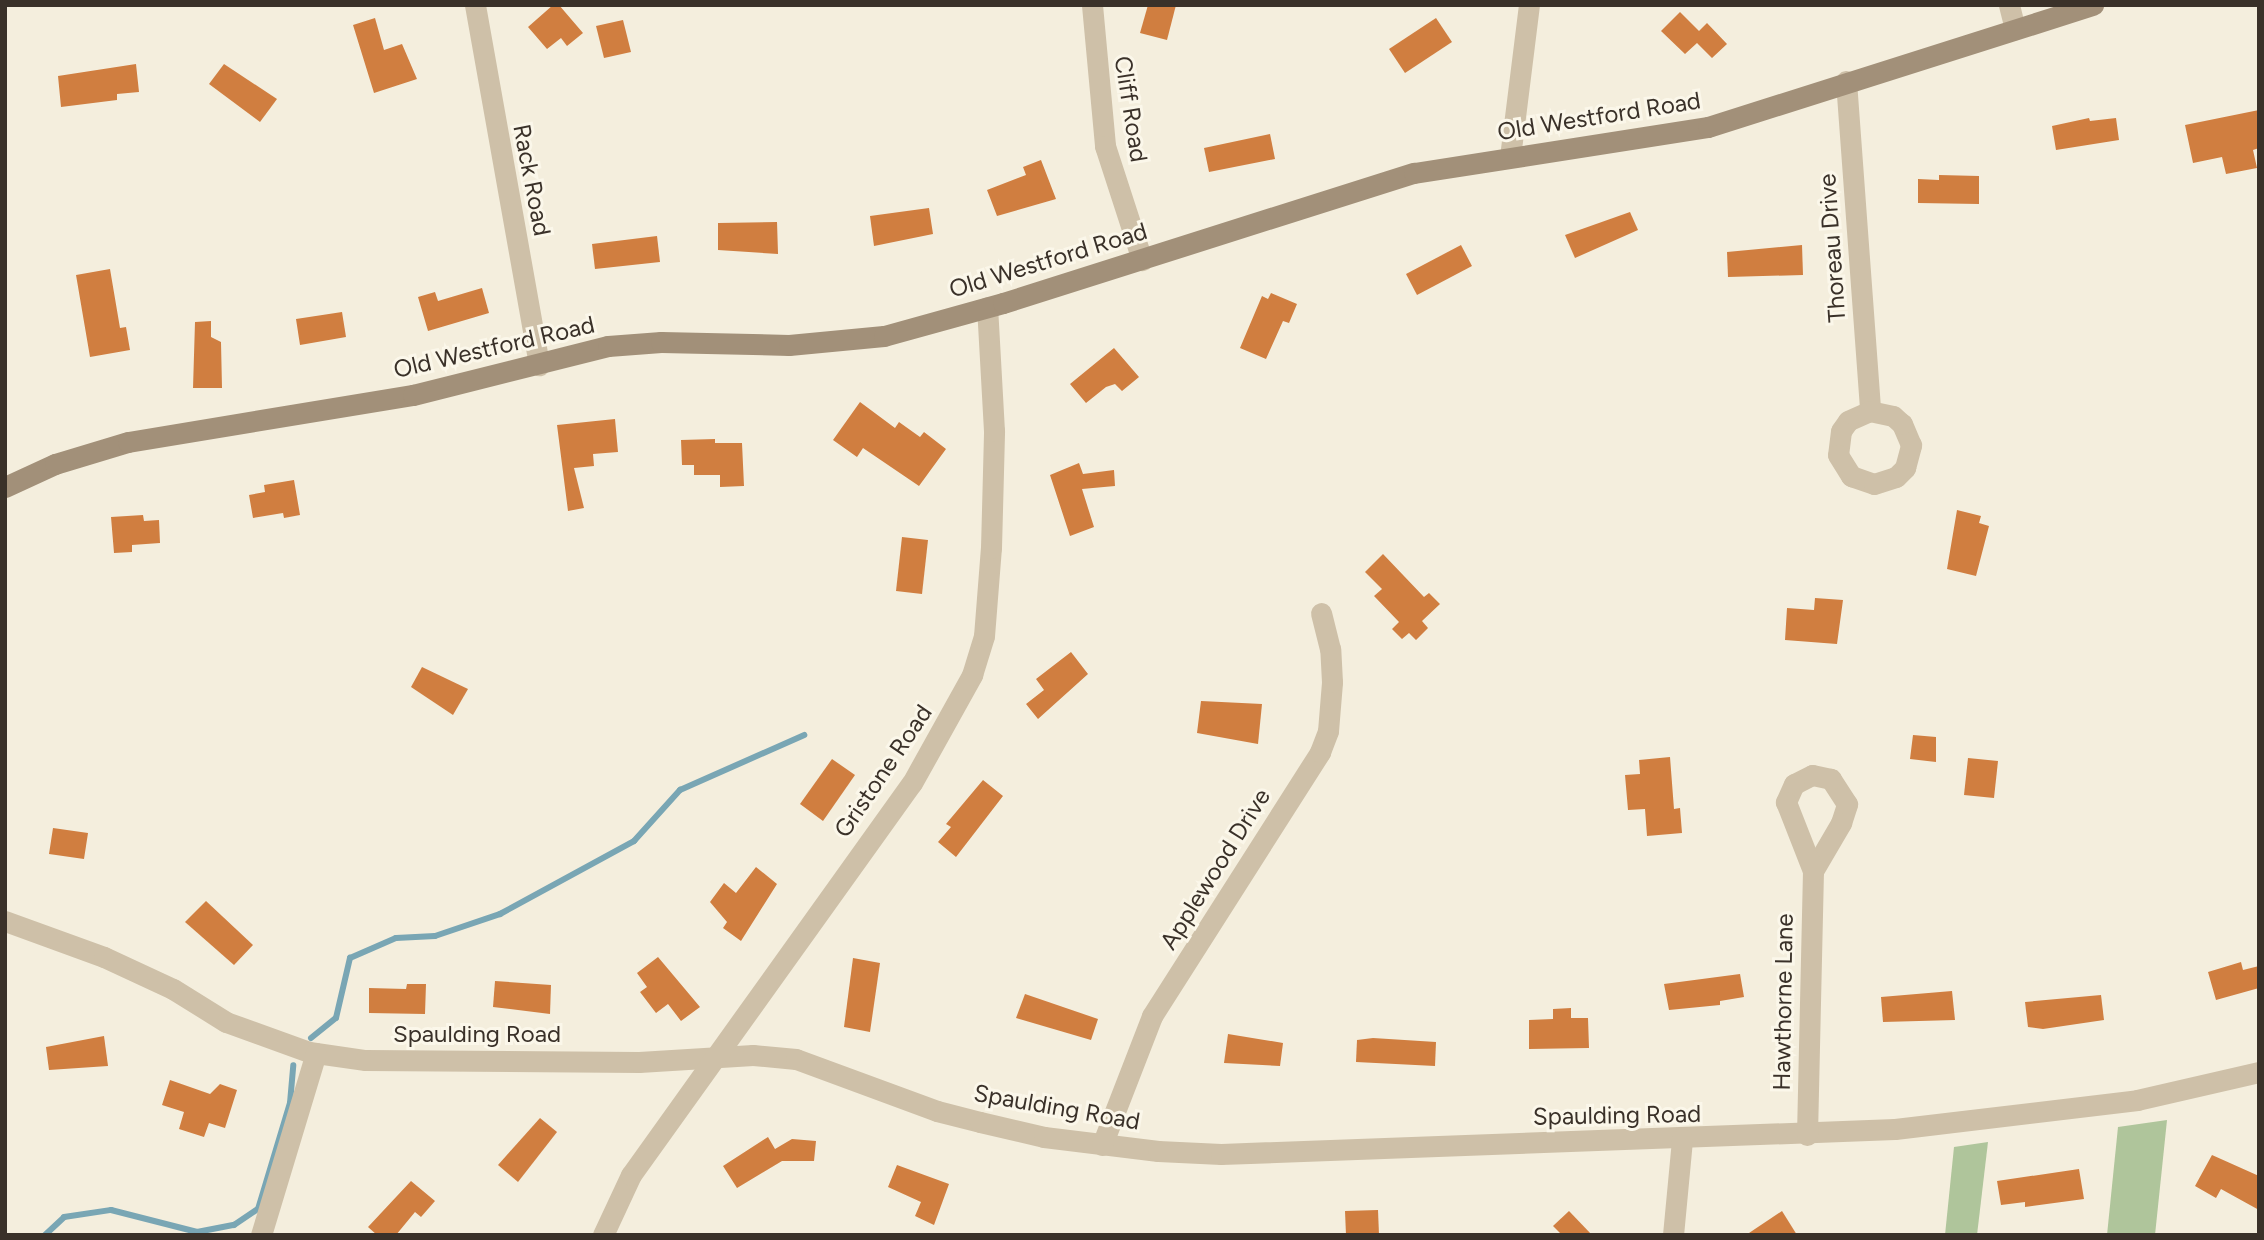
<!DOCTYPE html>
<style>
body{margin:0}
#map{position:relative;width:2264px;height:1240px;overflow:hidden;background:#f4eedd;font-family:Figtree,sans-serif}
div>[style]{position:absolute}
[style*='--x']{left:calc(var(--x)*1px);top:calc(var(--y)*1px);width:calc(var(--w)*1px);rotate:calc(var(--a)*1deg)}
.green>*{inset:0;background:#afc59b}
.stream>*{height:6px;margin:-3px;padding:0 3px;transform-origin:3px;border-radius:3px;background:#79a6b4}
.building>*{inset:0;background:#d07e40}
.street>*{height:21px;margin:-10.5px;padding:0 10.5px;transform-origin:10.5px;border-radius:10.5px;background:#cec0a8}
.secondary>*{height:21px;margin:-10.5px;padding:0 10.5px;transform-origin:10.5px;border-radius:10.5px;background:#a29079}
span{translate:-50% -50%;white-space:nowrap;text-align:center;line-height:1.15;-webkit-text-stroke:6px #fbf7ea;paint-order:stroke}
.street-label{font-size:24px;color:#3a3129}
.frame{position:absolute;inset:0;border:7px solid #3a3129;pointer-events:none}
</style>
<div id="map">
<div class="green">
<i style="clip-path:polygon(2167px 1120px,2155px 1235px,2107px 1235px,2118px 1127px)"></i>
<i style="clip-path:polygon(1988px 1142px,1977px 1235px,1945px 1235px,1954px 1147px)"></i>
</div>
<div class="stream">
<i style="--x:311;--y:1038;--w:32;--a:-39"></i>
<i style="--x:336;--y:1018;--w:62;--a:-76.9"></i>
<i style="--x:350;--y:958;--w:50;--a:-23.5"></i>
<i style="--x:396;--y:938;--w:39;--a:-3"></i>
<i style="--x:435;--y:936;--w:69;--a:-18.7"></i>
<i style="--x:500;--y:914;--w:153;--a:-28.6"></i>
<i style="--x:634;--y:841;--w:69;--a:-48"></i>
<i style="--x:680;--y:790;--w:136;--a:-23.9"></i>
<i style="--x:45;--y:1235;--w:26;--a:-43"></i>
<i style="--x:64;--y:1217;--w:48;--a:-8.5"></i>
<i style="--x:111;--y:1210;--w:89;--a:14.3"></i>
<i style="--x:197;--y:1232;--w:38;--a:-11"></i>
<i style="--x:234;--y:1225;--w:29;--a:-34"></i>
<i style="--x:258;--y:1209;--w:111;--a:-73.2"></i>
<i style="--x:290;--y:1103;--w:38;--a:-85"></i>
</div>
<div class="building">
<i style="clip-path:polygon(553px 5px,559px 5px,583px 33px,567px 46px,561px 38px,547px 49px,528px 27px)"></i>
<i style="clip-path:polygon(1148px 5px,1176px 5px,1167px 40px,1140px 33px)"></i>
<i style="clip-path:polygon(1680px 12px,1699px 31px,1707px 23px,1727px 44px,1712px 58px,1697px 43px,1685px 54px,1661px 31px)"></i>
<i style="clip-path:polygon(375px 18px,384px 50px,402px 44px,417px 79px,374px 93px,353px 25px)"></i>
<i style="clip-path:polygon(1436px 18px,1452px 42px,1405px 73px,1389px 49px)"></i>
<i style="clip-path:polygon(623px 20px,631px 52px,604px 58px,596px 26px)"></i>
<i style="clip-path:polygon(136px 64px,139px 92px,117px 94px,117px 100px,61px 107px,58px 76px)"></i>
<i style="clip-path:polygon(224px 64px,277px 99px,260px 122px,209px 84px)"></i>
<i style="clip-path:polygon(2259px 110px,2259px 148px,2253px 150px,2257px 168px,2226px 174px,2222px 157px,2193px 163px,2185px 125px)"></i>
<i style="clip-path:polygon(2089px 118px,2090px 121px,2116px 118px,2119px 140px,2056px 150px,2052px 126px)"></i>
<i style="clip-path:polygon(1270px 134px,1275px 159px,1209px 172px,1204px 148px)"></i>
<i style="clip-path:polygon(1041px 160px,1056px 199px,997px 216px,987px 190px,1026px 175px,1023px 167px)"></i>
<i style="clip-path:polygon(1939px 175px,1979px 176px,1979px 204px,1918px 203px,1918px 179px,1939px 180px)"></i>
<i style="clip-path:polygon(929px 208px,933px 234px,874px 246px,870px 216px)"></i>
<i style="clip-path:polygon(1630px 212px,1638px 230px,1575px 258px,1565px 235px)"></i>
<i style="clip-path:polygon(777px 222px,778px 254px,718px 250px,718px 223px)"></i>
<i style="clip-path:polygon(657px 236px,660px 262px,595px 269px,592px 244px)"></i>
<i style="clip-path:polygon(1461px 245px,1472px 266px,1417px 295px,1406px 274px)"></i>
<i style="clip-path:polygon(1802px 245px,1803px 275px,1728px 277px,1727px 252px)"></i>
<i style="clip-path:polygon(110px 269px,120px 328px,126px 327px,130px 350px,90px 357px,76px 275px)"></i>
<i style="clip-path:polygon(482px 288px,489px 313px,428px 331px,418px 297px,435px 292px,438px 301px)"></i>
<i style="clip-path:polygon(1271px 293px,1297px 304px,1289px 323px,1283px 321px,1266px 359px,1240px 348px,1262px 296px,1268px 299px)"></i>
<i style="clip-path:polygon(342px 312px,346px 337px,300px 345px,296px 319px)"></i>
<i style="clip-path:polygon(211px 321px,211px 337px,221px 342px,222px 388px,193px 388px,195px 322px)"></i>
<i style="clip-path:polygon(1114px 348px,1139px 377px,1122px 391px,1115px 384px,1106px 387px,1086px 403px,1070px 384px)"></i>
<i style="clip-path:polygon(860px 402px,895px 428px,899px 422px,920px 437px,924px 432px,946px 449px,919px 486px,863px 448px,857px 457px,833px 440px)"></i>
<i style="clip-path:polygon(615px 419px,618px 452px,593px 454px,594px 466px,574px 468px,584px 508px,568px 511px,557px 425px)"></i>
<i style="clip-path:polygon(715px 439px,715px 443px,742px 443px,744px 486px,720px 487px,720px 475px,694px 475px,694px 465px,682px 465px,681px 440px)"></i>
<i style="clip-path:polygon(1079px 463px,1083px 474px,1114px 470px,1115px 486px,1082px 489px,1094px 527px,1070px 536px,1050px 475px)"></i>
<i style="clip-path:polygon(294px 480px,300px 515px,284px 518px,283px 513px,253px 518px,249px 495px,265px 492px,264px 485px)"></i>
<i style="clip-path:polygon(1957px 510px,1981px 516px,1979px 523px,1989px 526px,1976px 576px,1947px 569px)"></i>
<i style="clip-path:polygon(143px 515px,144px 521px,159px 520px,160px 543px,132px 545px,132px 552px,114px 553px,111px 517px)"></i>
<i style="clip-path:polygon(902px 537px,928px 540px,922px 594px,896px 591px)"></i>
<i style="clip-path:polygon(1383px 554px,1424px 597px,1429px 593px,1440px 604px,1422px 621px,1428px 628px,1416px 640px,1409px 633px,1402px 639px,1392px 629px,1399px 622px,1374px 596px,1382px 589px,1365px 572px)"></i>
<i style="clip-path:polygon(1815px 598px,1843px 600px,1837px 644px,1785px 640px,1787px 608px,1814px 610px)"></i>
<i style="clip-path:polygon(1071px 652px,1088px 674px,1038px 719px,1026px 704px,1044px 690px,1036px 679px)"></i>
<i style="clip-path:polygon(422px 667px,468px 689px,453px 715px,411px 687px)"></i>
<i style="clip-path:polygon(1201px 701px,1262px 704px,1258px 744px,1197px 733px)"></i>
<i style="clip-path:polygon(1913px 735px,1936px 737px,1936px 762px,1910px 759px)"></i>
<i style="clip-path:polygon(1670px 757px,1674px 809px,1680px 808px,1682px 833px,1647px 836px,1645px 809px,1628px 810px,1625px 775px,1640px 774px,1639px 760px)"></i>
<i style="clip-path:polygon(1968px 758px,1998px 761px,1994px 798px,1964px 795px)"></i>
<i style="clip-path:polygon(832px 759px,855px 775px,823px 821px,800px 804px)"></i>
<i style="clip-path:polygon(983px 780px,1003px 796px,956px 857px,938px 842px,951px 827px,946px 824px)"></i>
<i style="clip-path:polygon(53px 828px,88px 833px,84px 859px,49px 854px)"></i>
<i style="clip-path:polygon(756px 867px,777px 884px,741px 941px,723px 928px,727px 922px,710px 902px,724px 883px,736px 893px)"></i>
<i style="clip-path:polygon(206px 901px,253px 945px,234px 965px,185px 922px)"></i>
<i style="clip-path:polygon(658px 957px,700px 1007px,681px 1021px,668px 1004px,656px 1013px,640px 992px,647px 987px,637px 973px)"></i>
<i style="clip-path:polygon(853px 958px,880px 963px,870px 1032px,844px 1027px)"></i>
<i style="clip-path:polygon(2241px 962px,2243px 970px,2259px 966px,2259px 988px,2216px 1000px,2208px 972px)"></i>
<i style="clip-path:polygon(1740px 974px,1744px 997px,1720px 1001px,1720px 1005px,1669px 1010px,1664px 984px)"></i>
<i style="clip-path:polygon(495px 981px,551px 985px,550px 1014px,493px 1007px)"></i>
<i style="clip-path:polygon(407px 984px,426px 984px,425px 1014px,369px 1013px,369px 988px,406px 989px)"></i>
<i style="clip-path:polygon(1952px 991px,1955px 1020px,1883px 1022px,1881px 997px)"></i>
<i style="clip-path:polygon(1025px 994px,1098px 1019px,1091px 1040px,1016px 1018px)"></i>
<i style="clip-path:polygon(2101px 995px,2104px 1020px,2043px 1029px,2028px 1027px,2025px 1002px)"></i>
<i style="clip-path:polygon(1571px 1008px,1571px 1018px,1588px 1018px,1589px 1048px,1529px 1049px,1529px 1020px,1553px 1019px,1553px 1009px)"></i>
<i style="clip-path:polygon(1228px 1034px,1283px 1043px,1280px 1066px,1224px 1063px)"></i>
<i style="clip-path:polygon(104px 1036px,108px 1066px,49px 1070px,46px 1047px)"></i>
<i style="clip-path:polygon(1373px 1038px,1436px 1042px,1435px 1066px,1356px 1062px,1357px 1040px)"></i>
<i style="clip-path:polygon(170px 1080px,210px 1094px,220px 1084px,237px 1090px,225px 1128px,209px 1123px,204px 1137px,179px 1129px,184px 1112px,162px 1105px)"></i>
<i style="clip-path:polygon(540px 1118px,557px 1132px,518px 1182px,498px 1165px)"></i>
<i style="clip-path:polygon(768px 1137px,775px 1149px,792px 1139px,816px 1141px,814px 1161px,782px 1161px,737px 1188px,723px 1166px)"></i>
<i style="clip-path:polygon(2212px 1155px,2259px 1176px,2259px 1210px,2221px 1189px,2216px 1198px,2195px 1186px)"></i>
<i style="clip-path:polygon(897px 1165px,949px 1184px,934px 1225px,915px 1216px,921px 1202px,888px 1187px)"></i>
<i style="clip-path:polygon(2079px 1169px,2084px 1199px,2025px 1207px,2025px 1202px,2001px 1205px,1997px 1181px)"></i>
<i style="clip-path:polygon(411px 1181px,435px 1201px,421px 1217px,415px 1212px,396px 1235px,377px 1235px,368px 1227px)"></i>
<i style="clip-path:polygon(1378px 1210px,1379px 1235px,1346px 1235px,1345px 1211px)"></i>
<i style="clip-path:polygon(1569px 1211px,1592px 1235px,1562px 1235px,1553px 1226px)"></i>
<i style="clip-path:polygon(1782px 1211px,1797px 1235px,1746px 1235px)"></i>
</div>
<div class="street">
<i style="--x:475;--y:5;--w:366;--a:79.9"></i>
<i style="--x:1092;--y:5;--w:142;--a:84.7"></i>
<i style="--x:1105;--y:146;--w:120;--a:72"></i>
<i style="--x:2009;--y:5;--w:25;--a:76"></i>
<i style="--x:1846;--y:81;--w:331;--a:85.8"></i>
<i style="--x:1870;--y:411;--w:24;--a:156"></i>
<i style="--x:1848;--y:421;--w:12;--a:125"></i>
<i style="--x:1841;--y:431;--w:24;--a:97"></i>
<i style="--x:1838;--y:455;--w:25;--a:58"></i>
<i style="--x:1851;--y:476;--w:24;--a:19"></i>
<i style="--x:1874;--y:484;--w:23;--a:-18"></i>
<i style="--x:1896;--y:477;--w:13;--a:-45"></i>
<i style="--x:1905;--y:468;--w:24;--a:-75"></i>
<i style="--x:1911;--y:445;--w:23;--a:-113"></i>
<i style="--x:1902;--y:424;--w:12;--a:-138"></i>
<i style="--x:1893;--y:416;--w:24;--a:-168"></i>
<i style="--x:1510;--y:157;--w:153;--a:-82.9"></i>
<i style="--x:5;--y:921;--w:105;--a:20"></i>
<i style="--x:104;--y:957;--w:76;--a:24.9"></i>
<i style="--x:173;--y:989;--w:62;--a:31.9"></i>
<i style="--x:226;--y:1022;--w:88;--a:19.9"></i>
<i style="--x:309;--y:1052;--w:57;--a:8.1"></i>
<i style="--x:365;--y:1060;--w:274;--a:0.4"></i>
<i style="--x:639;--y:1062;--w:114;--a:-3.5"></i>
<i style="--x:753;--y:1055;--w:43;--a:5.3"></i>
<i style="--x:796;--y:1059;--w:150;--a:20.2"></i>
<i style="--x:937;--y:1111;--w:44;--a:14.3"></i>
<i style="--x:980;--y:1122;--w:66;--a:13.2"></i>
<i style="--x:1044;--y:1137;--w:115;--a:7"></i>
<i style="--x:1158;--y:1151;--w:63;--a:2.7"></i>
<i style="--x:1221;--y:1154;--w:674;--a:-2.12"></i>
<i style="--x:1895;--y:1129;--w:244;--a:-6.8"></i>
<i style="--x:2137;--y:1100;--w:125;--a:-12.9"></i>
<i style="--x:1807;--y:1135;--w:264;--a:-88.7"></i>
<i style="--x:1813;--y:871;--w:56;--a:-59.7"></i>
<i style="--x:1841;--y:823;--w:20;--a:-72"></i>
<i style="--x:1847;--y:804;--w:30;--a:-123"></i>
<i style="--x:1831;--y:779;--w:19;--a:-168"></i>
<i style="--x:1812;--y:775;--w:20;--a:153"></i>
<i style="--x:1794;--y:784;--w:20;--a:114"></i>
<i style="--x:1786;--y:802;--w:74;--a:68.6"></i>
<i style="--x:1102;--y:1145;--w:138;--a:-68.8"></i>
<i style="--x:1152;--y:1016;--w:313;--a:-57.5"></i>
<i style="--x:1320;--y:752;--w:22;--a:-69"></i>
<i style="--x:1328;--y:731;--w:49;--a:-85.3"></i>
<i style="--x:1332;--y:682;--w:33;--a:-93"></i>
<i style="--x:1330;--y:649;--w:37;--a:-104"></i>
<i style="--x:261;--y:1235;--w:190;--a:-73.2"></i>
<i style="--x:603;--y:1235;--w:66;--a:-65"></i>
<i style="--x:631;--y:1175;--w:482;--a:-54.4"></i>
<i style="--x:912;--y:783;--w:124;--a:-60.9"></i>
<i style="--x:972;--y:675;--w:41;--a:-72.9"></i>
<i style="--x:984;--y:636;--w:88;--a:-85.5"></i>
<i style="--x:991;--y:548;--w:117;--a:-88.5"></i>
<i style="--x:994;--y:431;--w:124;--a:-93.2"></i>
<i style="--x:1673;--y:1235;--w:96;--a:-84.6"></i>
</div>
<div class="secondary">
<i style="--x:5;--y:487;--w:55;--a:-24.7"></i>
<i style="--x:55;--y:464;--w:76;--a:-16.8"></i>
<i style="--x:128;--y:442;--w:289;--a:-9.4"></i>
<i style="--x:413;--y:395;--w:201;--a:-14.1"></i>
<i style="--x:608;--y:346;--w:53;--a:-4.3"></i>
<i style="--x:661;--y:342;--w:128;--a:1.3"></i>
<i style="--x:789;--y:345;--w:95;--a:-5.4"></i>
<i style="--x:884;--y:336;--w:123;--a:-15.5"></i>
<i style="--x:1003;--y:303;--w:431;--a:-17.6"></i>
<i style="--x:1414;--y:173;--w:298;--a:-8.9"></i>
<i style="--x:1708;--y:127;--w:404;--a:-17.6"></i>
</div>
<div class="street-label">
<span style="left:1131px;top:109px;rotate:81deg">Cliff Road</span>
<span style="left:1599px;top:116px;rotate:-9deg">Old Westford Road</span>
<span style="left:532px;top:180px;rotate:79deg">Rack Road</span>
<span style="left:1832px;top:248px;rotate:-94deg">Thoreau Drive</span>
<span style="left:1048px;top:260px;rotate:-17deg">Old Westford Road</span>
<span style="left:494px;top:347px;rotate:-13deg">Old Westford Road</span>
<span style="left:883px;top:771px;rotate:-56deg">Gristone Road</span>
<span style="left:1215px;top:869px;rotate:-58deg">Applewood Drive</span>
<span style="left:1783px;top:1002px;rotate:-89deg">Hawthorne Lane</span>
<span style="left:477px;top:1034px">Spaulding Road</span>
<span style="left:1057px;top:1107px;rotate:10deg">Spaulding Road</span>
<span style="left:1617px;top:1115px;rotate:-1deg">Spaulding Road</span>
</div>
<div class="frame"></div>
</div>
